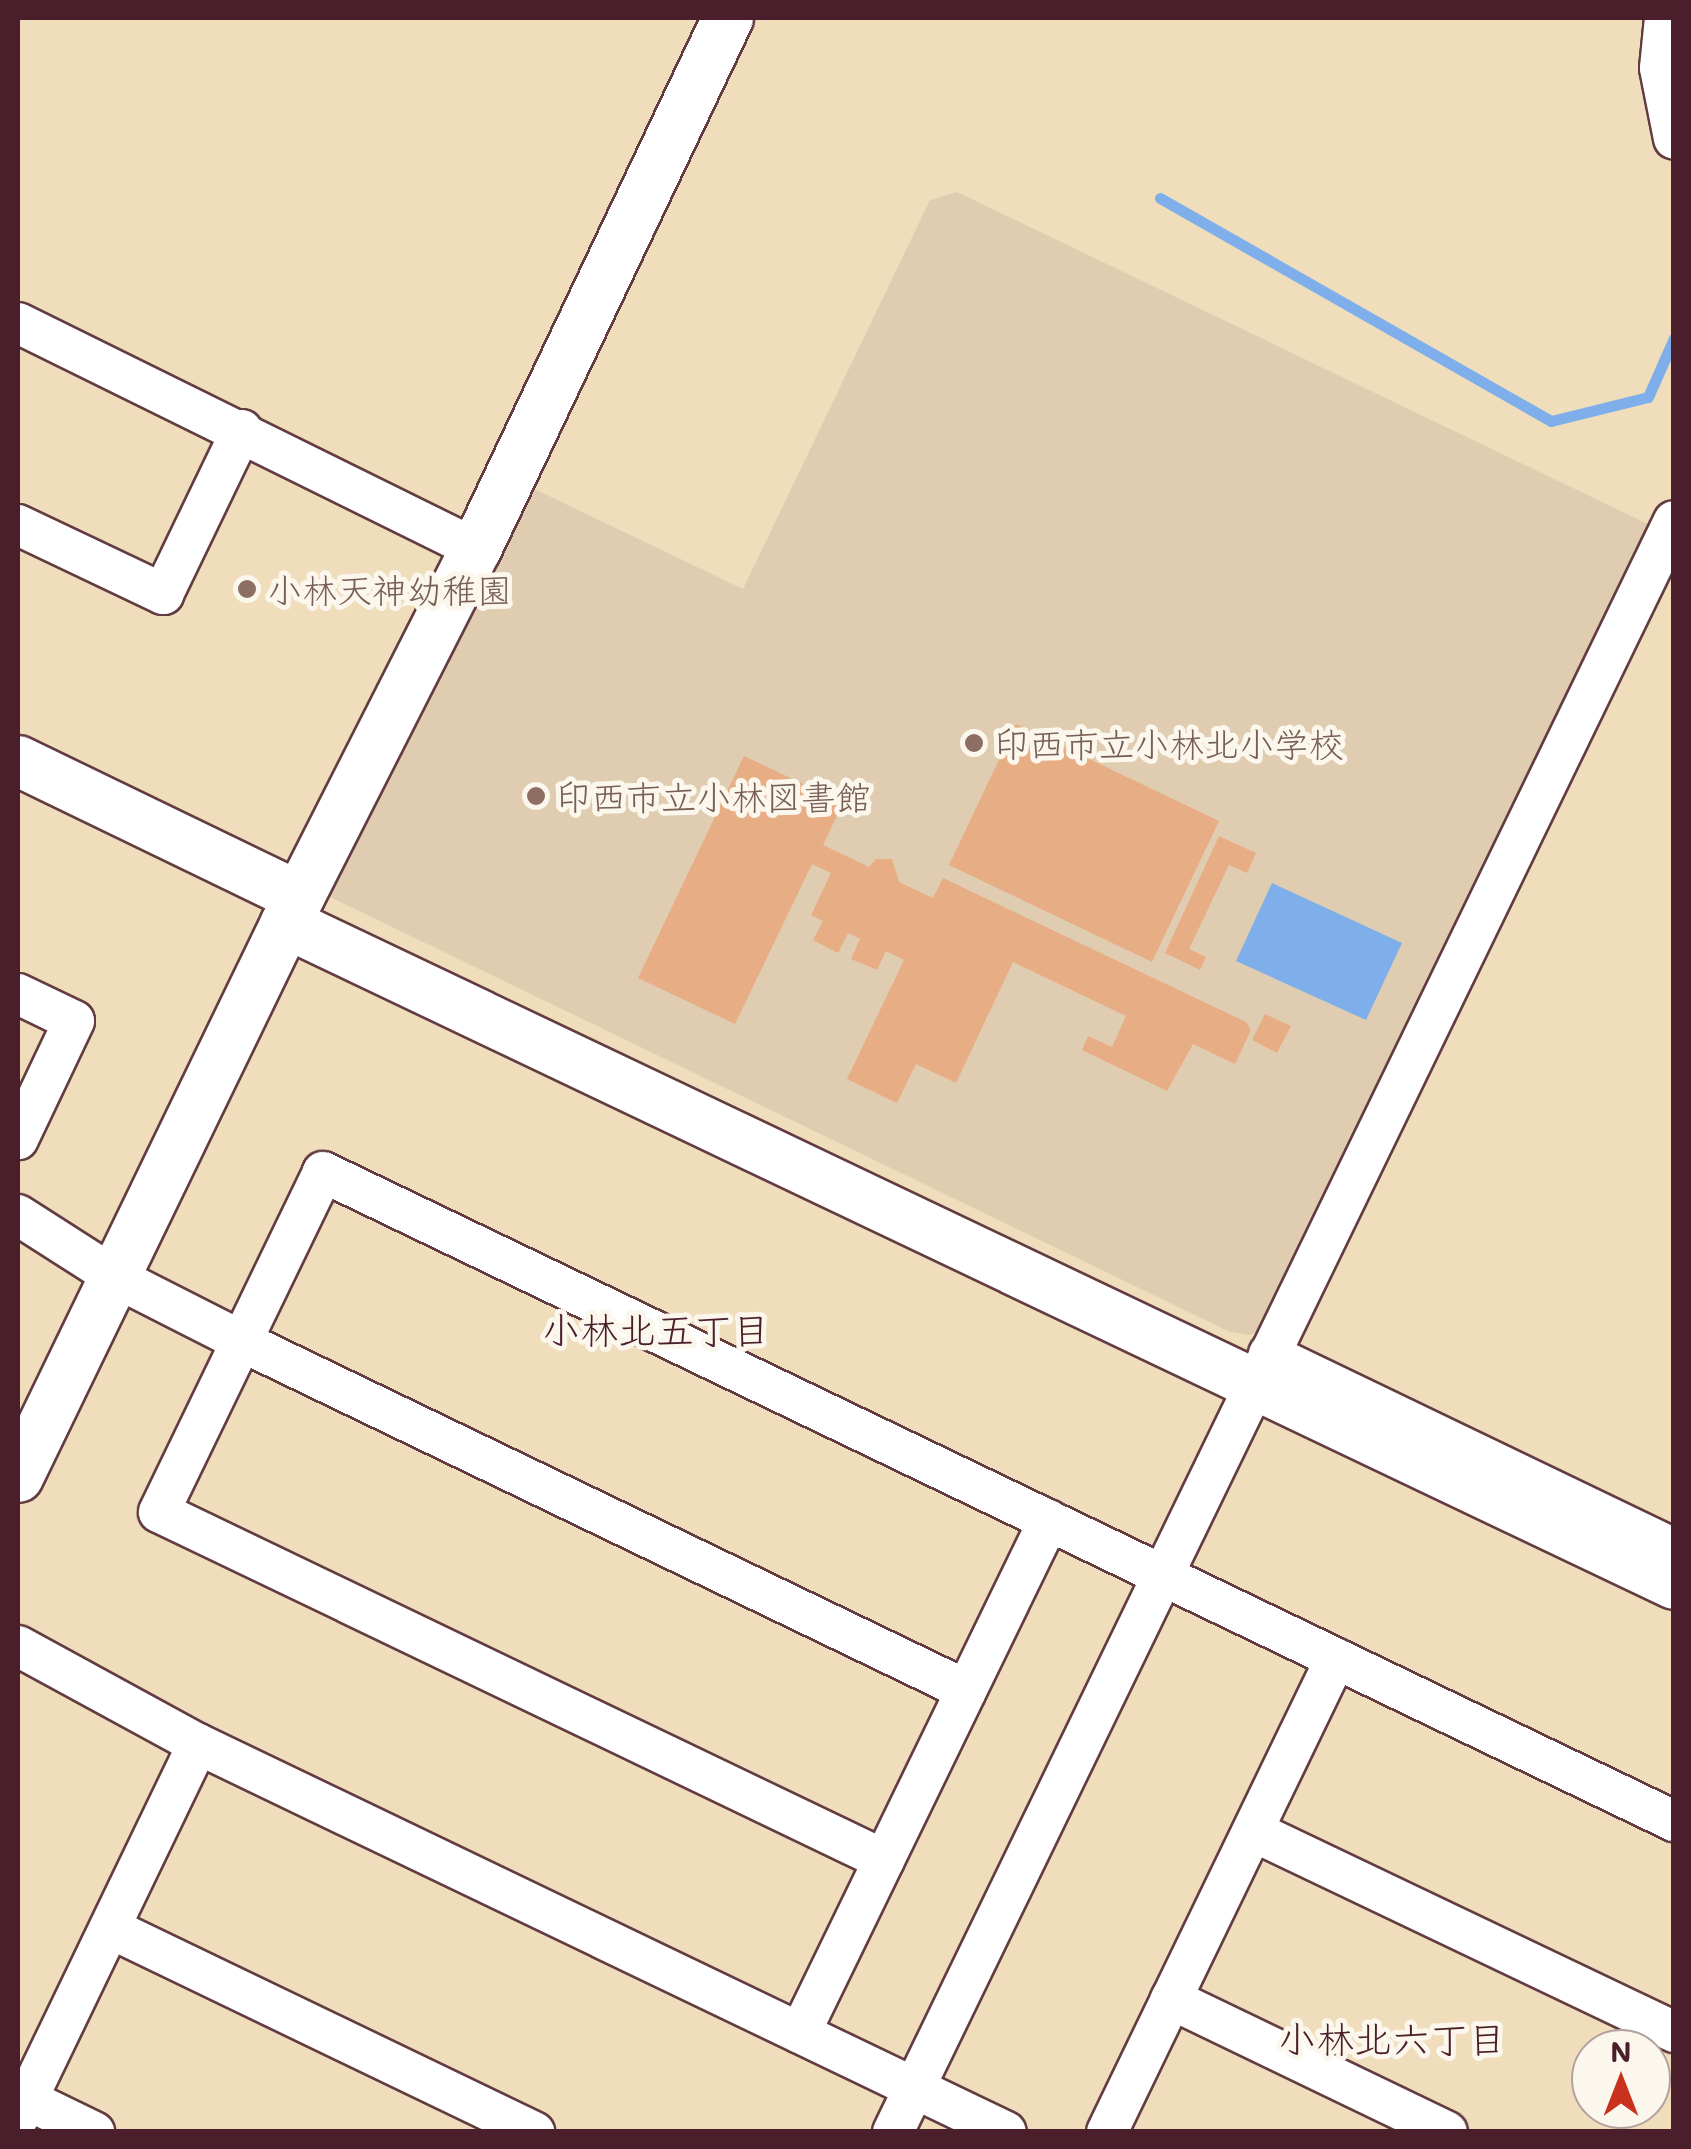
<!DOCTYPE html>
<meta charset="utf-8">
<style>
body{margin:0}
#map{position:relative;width:1691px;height:2149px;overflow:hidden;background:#efddbb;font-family:Mali,"Klee One",sans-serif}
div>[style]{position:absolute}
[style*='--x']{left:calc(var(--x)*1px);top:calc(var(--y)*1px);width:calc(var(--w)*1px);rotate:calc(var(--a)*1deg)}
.built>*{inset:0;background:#e0cdb1}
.water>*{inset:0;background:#7fafea}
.stream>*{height:11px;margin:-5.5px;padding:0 5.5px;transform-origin:5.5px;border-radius:5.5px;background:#7fafea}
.building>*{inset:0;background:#e7ad84}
.roads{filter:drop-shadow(2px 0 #633c41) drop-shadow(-2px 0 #633c41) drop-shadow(0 2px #633c41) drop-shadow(0 -2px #633c41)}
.minor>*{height:40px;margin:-20px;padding:0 20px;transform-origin:20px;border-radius:20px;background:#fff}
.tertiary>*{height:50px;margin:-25px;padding:0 25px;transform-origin:25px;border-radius:25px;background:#fff}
.dots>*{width:28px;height:28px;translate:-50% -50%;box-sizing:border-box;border:5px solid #fbf7ec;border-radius:50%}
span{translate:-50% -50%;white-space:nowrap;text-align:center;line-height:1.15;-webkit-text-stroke:10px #fbf7ec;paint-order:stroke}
.education-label{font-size:35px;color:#785e54}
.left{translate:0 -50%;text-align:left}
.neighbourhood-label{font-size:38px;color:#4a1f2b}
.frame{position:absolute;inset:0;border:20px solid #4a1f2b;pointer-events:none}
.north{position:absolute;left:1571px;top:2029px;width:100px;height:100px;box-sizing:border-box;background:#fbf7ec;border:2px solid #b4a19f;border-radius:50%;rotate:0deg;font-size:28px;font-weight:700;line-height:40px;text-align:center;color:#4a1f2b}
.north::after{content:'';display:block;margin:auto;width:35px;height:45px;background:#c8321e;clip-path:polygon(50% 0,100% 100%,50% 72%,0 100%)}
</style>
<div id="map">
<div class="built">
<i style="clip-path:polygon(957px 192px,1650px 525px,1266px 1328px,1250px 1335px,1230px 1332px,328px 896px,528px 486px,743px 589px,930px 200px)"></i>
</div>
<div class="water">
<i style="clip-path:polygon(1272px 883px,1402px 943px,1366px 1020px,1236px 961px)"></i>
</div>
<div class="stream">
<i style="--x:1160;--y:198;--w:450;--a:29.7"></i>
<i style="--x:1551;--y:421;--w:100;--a:-13.9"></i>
<i style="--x:1648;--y:397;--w:64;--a:-66.2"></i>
</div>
<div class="building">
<i style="clip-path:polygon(1016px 724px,1219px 821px,1152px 962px,949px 865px)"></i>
<i style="clip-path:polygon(744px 756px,843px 803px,823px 845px,869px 867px,876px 859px,892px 859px,899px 882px,933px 898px,943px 878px,1246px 1022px,1251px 1030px,1235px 1064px,1193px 1044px,1167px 1091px,1082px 1050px,1088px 1036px,1112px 1047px,1126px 1016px,1013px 962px,956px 1083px,916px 1064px,897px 1103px,847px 1079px,904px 960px,886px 951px,877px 970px,851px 959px,860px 939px,848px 933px,838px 953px,813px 940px,823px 921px,811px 915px,831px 873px,812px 864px,735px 1024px,638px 978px)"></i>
<i style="clip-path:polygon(1219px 836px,1256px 853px,1247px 873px,1229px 865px,1189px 949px,1206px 957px,1200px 970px,1165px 953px)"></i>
<i style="clip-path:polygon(1265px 1014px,1291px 1026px,1277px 1053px,1252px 1040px)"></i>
</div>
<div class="roads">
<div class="minor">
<i style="--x:1665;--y:18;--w:50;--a:95.7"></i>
<i style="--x:1660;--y:68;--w:72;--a:78.8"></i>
<i style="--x:18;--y:323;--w:511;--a:26.26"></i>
<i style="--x:18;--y:525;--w:161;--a:25.4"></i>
<i style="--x:163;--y:594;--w:182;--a:-64.3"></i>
<i style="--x:18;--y:994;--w:62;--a:25.7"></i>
<i style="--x:74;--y:1021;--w:131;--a:115.4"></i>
<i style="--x:18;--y:1215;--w:115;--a:32.6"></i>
<i style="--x:115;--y:1277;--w:141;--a:26.9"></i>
<i style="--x:241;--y:1341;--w:805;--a:25.71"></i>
<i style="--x:1269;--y:1354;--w:449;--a:25.7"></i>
<i style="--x:18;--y:1646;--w:205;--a:28.6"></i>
<i style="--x:198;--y:1744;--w:896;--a:25.65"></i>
<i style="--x:1253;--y:1831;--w:467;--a:25.5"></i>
<i style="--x:884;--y:1860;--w:804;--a:-154.36"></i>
<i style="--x:159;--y:1512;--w:377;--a:-64.2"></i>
<i style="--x:323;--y:1172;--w:1499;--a:25.66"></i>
<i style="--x:110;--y:1928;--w:471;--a:25.7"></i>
<i style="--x:1171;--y:1999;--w:306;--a:25.7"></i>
<i style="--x:800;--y:2033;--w:570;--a:-64.11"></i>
<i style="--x:26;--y:2099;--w:76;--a:25.9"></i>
<i style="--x:18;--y:2118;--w:415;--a:-64.3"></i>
<i style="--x:893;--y:2132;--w:1790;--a:-64.14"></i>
<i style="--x:1107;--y:2132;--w:526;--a:-64.21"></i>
</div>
<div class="tertiary">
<i style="--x:18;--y:761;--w:312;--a:25.8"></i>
<i style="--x:286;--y:923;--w:1537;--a:25.46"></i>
<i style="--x:18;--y:1477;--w:615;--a:-64.18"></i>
<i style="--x:286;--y:923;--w:419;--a:-63.1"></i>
<i style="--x:476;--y:549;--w:588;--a:-64.61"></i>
</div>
</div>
<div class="dots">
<i style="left:247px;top:589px;background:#8d6e63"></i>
<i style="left:974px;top:743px;background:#8d6e63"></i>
<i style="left:536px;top:796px;background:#8d6e63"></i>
</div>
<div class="education-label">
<span class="left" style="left:267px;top:589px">小林天神幼稚園</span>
<span class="left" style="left:994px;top:743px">印西市立小林北小学校</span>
<span class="left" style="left:556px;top:796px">印西市立小林図書館</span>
</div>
<div class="neighbourhood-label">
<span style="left:656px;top:1330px">小林北五丁目</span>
<span style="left:1392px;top:2039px">小林北六丁目</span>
</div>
<div class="frame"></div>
<div class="north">N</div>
</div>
